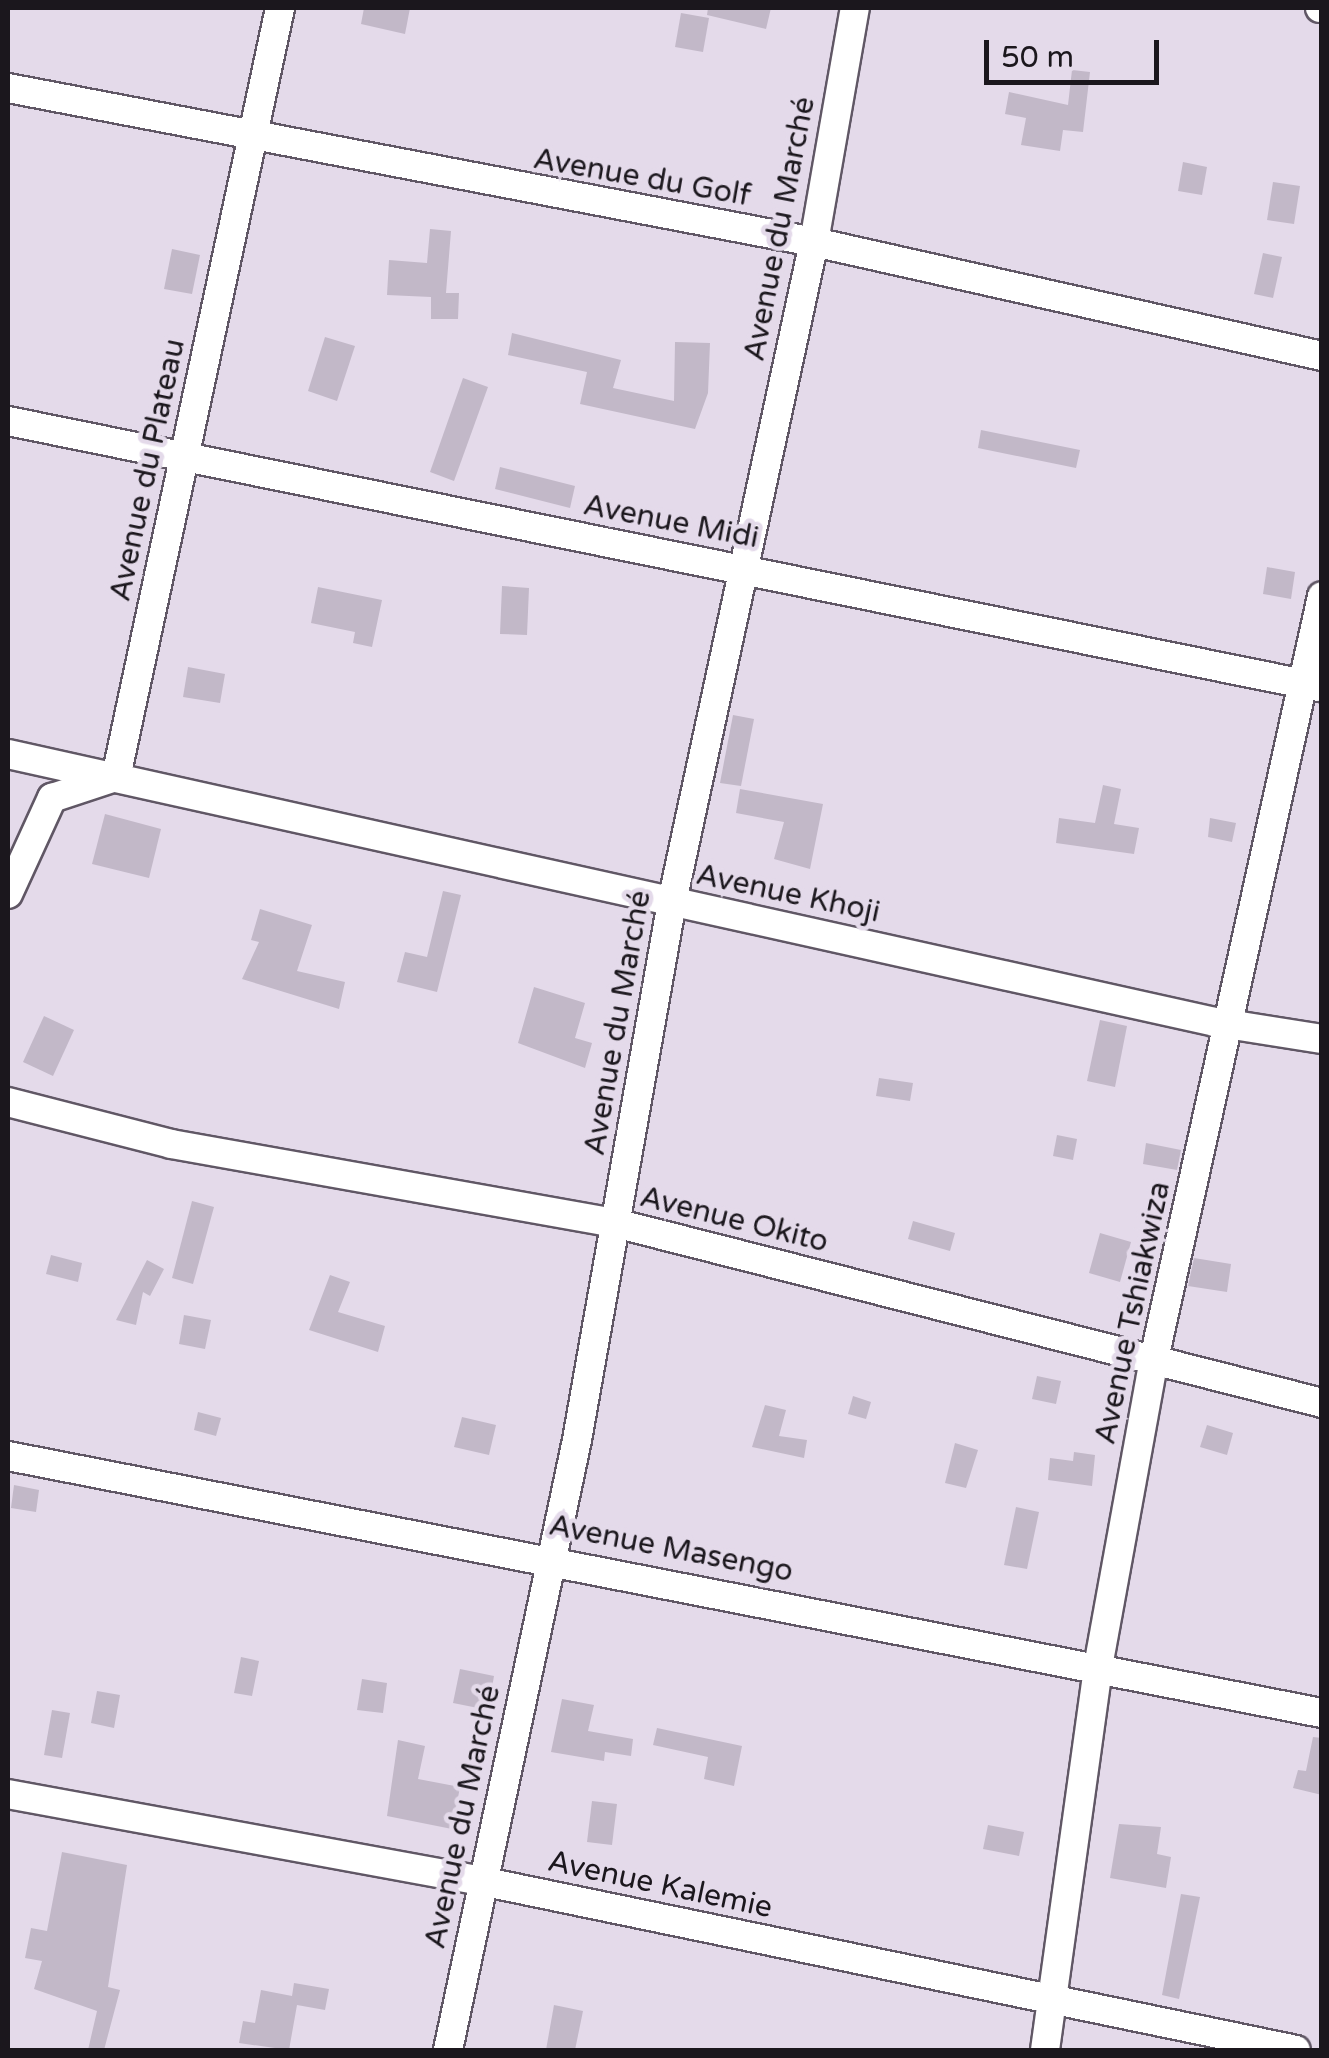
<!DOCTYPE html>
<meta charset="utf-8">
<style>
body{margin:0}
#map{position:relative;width:1329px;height:2058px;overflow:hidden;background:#e4daea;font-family:"Varela Round",sans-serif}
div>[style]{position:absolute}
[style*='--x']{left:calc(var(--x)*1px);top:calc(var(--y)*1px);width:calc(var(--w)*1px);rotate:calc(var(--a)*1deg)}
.building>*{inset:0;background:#c2b8c8}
.roads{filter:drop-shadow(2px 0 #605765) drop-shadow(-2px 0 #605765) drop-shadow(0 2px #605765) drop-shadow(0 -2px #605765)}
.minor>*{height:28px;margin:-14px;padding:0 14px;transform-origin:14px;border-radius:14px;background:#fff}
span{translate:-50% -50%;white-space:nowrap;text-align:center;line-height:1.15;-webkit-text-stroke:9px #e4daea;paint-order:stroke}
.street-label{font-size:30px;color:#1b171d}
.frame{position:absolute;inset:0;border:10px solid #1b171d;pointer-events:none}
.scale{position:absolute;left:984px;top:40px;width:175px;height:45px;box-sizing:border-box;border:5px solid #1b171d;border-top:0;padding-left:12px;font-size:30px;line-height:35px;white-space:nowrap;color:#1b171d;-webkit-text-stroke:8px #e4daea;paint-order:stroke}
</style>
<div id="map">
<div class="building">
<i style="clip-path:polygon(364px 8px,410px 8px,405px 34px,361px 24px)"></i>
<i style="clip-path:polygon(708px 8px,771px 8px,766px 29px,707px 15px)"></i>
<i style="clip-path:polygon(681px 13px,709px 18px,703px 52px,675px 47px)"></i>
<i style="clip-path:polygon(1072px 70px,1090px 72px,1083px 132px,1063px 130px,1060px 151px,1021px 145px,1026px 118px,1005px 114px,1009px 92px,1068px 105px)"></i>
<i style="clip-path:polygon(1183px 162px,1207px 167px,1202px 195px,1178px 191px)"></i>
<i style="clip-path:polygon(1273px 182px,1300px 186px,1294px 224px,1267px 220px)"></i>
<i style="clip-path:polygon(430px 229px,451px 231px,446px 293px,459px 293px,458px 319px,431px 319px,431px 297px,387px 295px,389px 260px,427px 263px)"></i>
<i style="clip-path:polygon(172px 249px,200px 255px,192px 294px,164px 289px)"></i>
<i style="clip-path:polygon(1263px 253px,1282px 257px,1273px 298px,1254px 294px)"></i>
<i style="clip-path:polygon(512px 333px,621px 360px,613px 388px,674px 401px,675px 342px,710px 343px,708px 393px,695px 429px,580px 404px,587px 372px,508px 355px)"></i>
<i style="clip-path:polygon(325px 337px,355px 346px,337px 401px,308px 391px)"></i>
<i style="clip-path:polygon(463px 378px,488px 387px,454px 481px,430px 472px)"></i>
<i style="clip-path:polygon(981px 430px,1080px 450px,1076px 468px,978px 448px)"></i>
<i style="clip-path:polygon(500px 467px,575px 486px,570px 508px,495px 489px)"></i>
<i style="clip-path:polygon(1267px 567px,1295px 572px,1291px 599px,1263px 594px)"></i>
<i style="clip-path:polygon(502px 586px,529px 588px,527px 635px,500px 634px)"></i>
<i style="clip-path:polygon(318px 587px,382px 600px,372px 647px,353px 643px,355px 632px,311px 623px)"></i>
<i style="clip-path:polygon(188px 667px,225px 674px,220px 703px,183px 697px)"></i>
<i style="clip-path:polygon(733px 715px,754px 719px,741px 786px,720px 783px)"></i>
<i style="clip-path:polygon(1103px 785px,1121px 789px,1114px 824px,1139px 828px,1134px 854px,1056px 843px,1059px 818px,1095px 823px)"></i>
<i style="clip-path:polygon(740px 789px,823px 804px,810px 869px,774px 859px,784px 822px,736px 813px)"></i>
<i style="clip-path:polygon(105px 814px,161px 829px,149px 878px,92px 864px)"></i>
<i style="clip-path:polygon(1210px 818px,1236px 823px,1232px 842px,1208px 837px)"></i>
<i style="clip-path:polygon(443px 891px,461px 895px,437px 992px,397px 982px,405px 952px,427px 957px)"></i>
<i style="clip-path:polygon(260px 909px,312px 925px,297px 971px,345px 982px,339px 1009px,242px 979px,259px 942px,251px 940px)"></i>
<i style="clip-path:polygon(534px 987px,585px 1003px,575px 1038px,592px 1043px,585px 1068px,518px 1043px)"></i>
<i style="clip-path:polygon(44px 1016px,74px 1030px,53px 1076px,23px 1062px)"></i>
<i style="clip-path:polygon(1100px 1020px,1127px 1026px,1115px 1087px,1087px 1081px)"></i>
<i style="clip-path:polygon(879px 1078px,913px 1083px,910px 1101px,876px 1096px)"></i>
<i style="clip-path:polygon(1057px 1135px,1077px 1139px,1073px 1160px,1053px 1156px)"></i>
<i style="clip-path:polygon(1146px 1143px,1181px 1150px,1177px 1170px,1143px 1164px)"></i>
<i style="clip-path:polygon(192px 1201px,214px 1207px,193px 1284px,172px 1278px)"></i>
<i style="clip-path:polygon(913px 1221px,955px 1233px,950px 1251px,908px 1239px)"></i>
<i style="clip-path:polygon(1100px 1233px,1131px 1242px,1120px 1282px,1089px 1273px)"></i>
<i style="clip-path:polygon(51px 1255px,82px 1263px,78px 1282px,46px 1274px)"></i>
<i style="clip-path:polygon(1194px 1258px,1231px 1264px,1227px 1292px,1188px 1286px)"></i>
<i style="clip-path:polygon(147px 1260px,164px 1269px,150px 1296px,143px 1292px,136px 1325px,116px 1320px)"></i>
<i style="clip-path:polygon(330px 1275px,350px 1282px,338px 1312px,385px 1326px,378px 1352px,309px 1330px)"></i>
<i style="clip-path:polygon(184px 1315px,211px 1320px,205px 1349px,179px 1344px)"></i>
<i style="clip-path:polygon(1037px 1376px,1061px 1381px,1056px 1404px,1032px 1399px)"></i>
<i style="clip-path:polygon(853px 1396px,871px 1402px,866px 1419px,848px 1414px)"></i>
<i style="clip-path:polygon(765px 1405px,786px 1410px,779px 1436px,807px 1440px,804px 1458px,752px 1447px)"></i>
<i style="clip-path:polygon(198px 1412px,221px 1418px,216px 1436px,194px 1430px)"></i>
<i style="clip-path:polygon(462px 1417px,496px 1425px,489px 1455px,454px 1447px)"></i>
<i style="clip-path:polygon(1207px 1425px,1233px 1433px,1227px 1455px,1200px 1447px)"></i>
<i style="clip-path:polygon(955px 1443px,978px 1450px,966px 1488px,945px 1483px)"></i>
<i style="clip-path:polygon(1074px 1452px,1095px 1455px,1092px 1486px,1048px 1480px,1050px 1458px,1073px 1461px)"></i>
<i style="clip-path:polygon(14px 1485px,39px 1490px,36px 1512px,11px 1508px)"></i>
<i style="clip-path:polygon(1016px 1507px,1039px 1512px,1027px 1569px,1004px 1565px)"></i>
<i style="clip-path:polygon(241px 1657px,259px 1661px,252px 1696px,234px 1693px)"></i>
<i style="clip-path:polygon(460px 1669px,494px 1676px,488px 1710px,453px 1703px)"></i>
<i style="clip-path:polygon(362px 1679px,387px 1683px,383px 1713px,357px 1710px)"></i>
<i style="clip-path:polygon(97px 1691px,120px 1695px,114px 1728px,91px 1723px)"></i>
<i style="clip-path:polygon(562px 1699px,594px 1705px,588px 1731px,633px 1739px,631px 1756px,605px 1752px,604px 1761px,551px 1752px)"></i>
<i style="clip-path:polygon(52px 1710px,70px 1713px,62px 1758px,44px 1755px)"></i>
<i style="clip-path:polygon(657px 1728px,742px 1746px,734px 1786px,704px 1779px,708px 1757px,653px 1745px)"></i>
<i style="clip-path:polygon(1313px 1737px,1322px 1738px,1322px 1795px,1293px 1788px,1298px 1770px,1306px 1771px)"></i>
<i style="clip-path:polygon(398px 1740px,425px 1746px,418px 1779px,460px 1787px,452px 1829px,387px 1816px)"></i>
<i style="clip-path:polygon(592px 1801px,617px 1804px,612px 1845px,587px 1842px)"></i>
<i style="clip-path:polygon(1119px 1824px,1161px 1827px,1157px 1854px,1171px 1857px,1166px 1888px,1110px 1878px)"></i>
<i style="clip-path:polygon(988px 1825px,1024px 1832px,1019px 1856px,983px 1849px)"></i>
<i style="clip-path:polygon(62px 1852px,127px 1865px,108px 1987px,120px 1990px,104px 2050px,88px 2050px,97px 2011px,34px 1989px,42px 1961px,25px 1958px,31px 1928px,47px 1931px)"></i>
<i style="clip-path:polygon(1181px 1894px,1200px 1897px,1179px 1999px,1162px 1995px)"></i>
<i style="clip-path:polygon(294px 1983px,329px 1989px,325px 2010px,297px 2005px,289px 2050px,239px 2043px,243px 2021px,255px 2023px,261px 1990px,292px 1996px)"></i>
<i style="clip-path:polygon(554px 2005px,583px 2011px,575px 2050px,546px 2050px)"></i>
</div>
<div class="roads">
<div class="minor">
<i style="--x:1320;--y:8;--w:2;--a:0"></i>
<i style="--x:8;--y:88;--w:821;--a:10.82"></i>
<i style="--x:814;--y:242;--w:521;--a:12.65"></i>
<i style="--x:8;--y:421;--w:1338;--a:11.47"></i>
<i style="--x:8;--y:754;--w:1236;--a:12.52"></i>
<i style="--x:1215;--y:1022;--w:108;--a:9"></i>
<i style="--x:8;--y:894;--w:106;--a:-65.4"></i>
<i style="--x:52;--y:798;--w:67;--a:-18.2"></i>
<i style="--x:116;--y:777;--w:786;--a:-77.96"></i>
<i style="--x:8;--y:1102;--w:168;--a:14.4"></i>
<i style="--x:171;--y:1144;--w:451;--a:10.1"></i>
<i style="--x:615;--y:1223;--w:730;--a:14.28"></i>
<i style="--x:8;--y:1456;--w:1339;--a:11.07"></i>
<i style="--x:8;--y:1794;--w:481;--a:10.4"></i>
<i style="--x:481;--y:1881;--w:832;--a:11.71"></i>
<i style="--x:448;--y:2050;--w:623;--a:-78.06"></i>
<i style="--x:577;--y:1440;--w:546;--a:-79.99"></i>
<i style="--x:672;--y:902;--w:675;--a:-77.86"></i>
<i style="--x:814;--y:242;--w:238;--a:-80.1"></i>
<i style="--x:1045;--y:2050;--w:387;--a:-82.1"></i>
<i style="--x:1098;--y:1667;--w:313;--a:-79.7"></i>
<i style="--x:1154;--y:1359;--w:781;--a:-77.58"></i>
</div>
</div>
<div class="street-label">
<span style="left:642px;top:178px;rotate:10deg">Avenue du Golf</span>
<span style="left:780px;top:229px;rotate:-79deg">Avenue du Marché</span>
<span style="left:148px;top:470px;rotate:-78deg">Avenue du Plateau</span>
<span style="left:671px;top:522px;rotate:11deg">Avenue Midi</span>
<span style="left:788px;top:894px;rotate:12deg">Avenue Khoji</span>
<span style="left:618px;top:1023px;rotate:-80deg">Avenue du Marché</span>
<span style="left:734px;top:1220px;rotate:14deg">Avenue Okito</span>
<span style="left:1133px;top:1313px;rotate:-78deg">Avenue Tshiakwiza</span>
<span style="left:671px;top:1549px;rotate:11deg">Avenue Masengo</span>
<span style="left:463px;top:1817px;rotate:-78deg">Avenue du Marché</span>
<span style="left:660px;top:1885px;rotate:12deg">Avenue Kalemie</span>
</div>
<div class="frame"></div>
<div class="scale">50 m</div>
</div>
